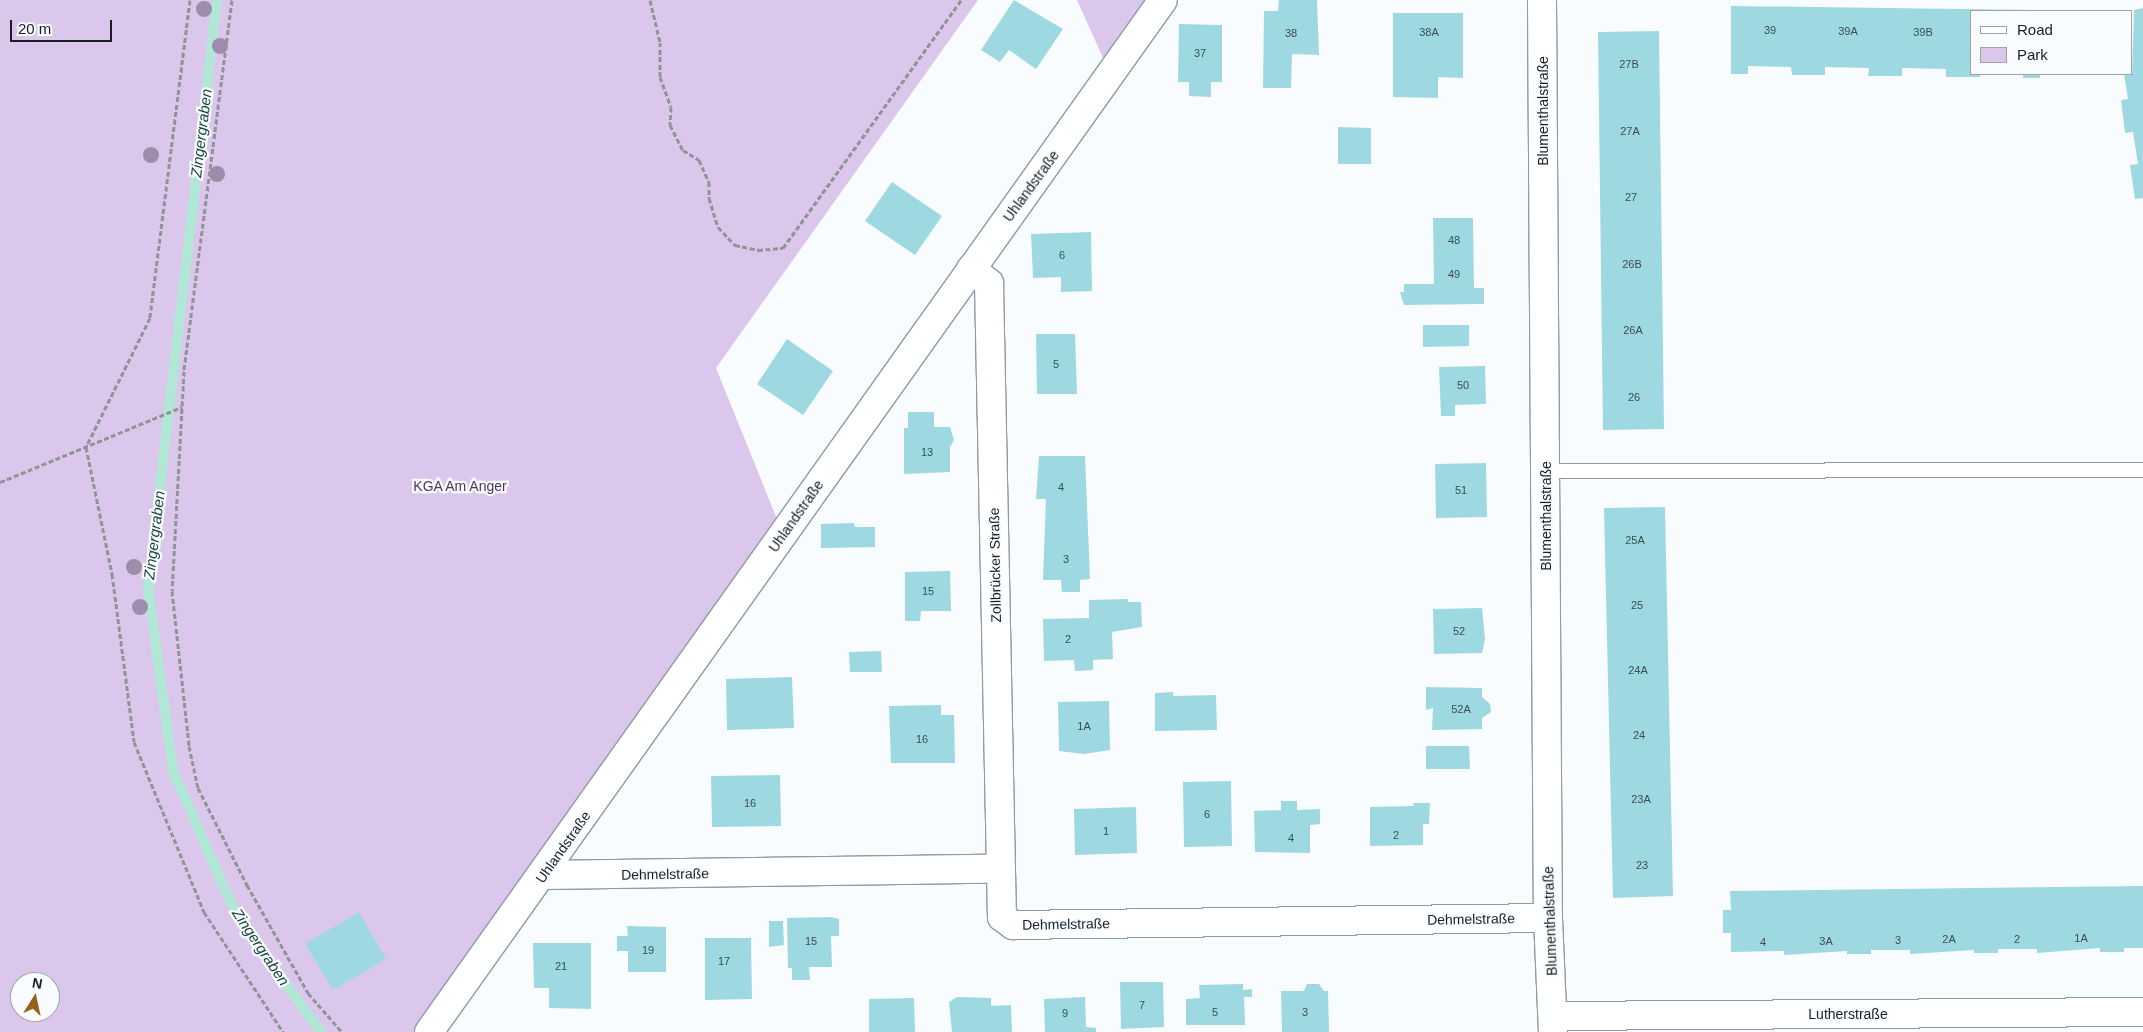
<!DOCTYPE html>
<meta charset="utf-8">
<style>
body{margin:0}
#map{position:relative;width:2143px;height:1032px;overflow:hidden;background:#f9fcfe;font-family:Helvetica,sans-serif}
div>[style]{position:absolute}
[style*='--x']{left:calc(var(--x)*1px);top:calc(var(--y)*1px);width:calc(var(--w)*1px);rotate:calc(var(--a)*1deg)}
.green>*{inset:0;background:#dcc7ec}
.stream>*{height:10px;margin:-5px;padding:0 5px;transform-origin:5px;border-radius:5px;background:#b1e8d5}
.building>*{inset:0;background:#9ed9e1}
.path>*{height:3px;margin-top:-1.5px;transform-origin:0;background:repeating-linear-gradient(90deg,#909498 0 5px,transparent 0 7.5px)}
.roads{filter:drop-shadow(1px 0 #8d9ba6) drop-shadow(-1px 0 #8d9ba6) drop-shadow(0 1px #8d9ba6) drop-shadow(0 -1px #8d9ba6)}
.lane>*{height:14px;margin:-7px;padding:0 7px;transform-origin:7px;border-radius:7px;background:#fff}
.street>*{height:28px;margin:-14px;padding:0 14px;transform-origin:14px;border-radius:14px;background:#fff}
.trees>*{width:16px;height:16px;margin:-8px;border-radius:50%;background:#9d8daa}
span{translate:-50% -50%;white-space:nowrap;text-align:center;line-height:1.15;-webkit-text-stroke:4.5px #f9fcfe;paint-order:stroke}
.number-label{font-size:11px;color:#3a4d52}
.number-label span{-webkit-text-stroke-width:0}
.street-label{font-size:14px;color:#191e23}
.park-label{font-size:14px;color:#513366}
.water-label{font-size:15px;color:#184539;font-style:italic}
.legend{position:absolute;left:1970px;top:10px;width:162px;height:65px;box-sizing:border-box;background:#f9fcfe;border:1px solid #9fa3a6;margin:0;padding:6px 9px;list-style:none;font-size:15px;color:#191e23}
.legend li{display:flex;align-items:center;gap:10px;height:25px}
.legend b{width:25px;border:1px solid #9fa3a6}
.north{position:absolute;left:10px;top:972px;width:50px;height:50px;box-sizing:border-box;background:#f9fcfe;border:1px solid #9fa3a6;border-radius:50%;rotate:10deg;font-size:14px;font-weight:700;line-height:20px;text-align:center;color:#191e23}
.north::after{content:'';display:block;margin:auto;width:18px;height:22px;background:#97621a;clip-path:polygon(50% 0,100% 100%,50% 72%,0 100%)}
.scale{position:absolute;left:10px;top:20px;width:102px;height:22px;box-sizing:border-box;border:2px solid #191e23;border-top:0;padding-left:6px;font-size:15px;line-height:18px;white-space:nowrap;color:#191e23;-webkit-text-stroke:4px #f9fcfe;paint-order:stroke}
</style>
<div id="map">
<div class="green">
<i style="clip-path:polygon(evenodd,0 0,978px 0,716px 368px,779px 524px,419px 1032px,0 1032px,0 0,20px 982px,50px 982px,50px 1012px,20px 1012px,20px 982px)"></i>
<i style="clip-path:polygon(1077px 0,1151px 0,1107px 67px)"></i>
</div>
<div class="stream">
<i style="--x:217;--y:0;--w:592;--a:96.69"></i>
<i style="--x:148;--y:588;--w:185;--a:82.2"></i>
<i style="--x:173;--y:771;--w:162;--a:66.3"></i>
<i style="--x:238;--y:919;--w:140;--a:53.7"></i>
</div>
<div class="building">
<i style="clip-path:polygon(1014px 0,1063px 29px,1036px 69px,1009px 50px,1000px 62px,981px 50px)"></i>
<i style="clip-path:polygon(1279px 0,1317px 0,1319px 55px,1292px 54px,1291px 88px,1263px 88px,1264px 11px,1278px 11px)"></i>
<i style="clip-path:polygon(1731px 6px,2039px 10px,2039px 11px,1972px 11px,1972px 74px,1980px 74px,1980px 77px,1946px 77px,1946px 69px,1902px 68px,1902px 76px,1868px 76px,1869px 68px,1825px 67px,1825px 75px,1792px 75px,1791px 67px,1748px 66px,1748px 74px,1731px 74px)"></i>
<i style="clip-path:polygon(2143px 8px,2143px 198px,2135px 199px,2130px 165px,2138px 164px,2133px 132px,2125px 133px,2121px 100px,2128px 99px,2124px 74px,2132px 74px,2134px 10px)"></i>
<i style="clip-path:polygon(1393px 13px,1463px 13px,1463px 78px,1438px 77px,1438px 98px,1393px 97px)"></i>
<i style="clip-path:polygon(1179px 24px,1222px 25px,1222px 82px,1211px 82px,1211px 97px,1189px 96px,1189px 82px,1178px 82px)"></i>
<i style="clip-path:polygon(1659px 31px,1664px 429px,1603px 430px,1598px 32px)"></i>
<i style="clip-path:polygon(2023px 74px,2040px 74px,2040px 78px,2023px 78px)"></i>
<i style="clip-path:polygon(1338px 127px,1371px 128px,1371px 164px,1338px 164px)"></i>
<i style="clip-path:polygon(892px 182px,942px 216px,915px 255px,865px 221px)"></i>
<i style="clip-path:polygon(1433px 218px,1473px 218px,1474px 288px,1484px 288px,1484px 304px,1404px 305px,1400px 292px,1404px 292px,1404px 284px,1434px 284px)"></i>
<i style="clip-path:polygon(1091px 232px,1092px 291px,1061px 292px,1061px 277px,1033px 278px,1031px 234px)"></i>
<i style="clip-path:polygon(1423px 325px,1469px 325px,1469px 346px,1423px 347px)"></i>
<i style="clip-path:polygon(1036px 334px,1075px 334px,1077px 394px,1037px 394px)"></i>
<i style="clip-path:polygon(787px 339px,833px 371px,803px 415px,757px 384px)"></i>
<i style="clip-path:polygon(1485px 366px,1486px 404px,1455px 405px,1455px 416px,1441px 416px,1439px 367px)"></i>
<i style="clip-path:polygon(908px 412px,934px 412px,934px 427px,950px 427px,954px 440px,950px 447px,950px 472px,904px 474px,904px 428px,908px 428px)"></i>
<i style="clip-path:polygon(1039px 456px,1085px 456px,1090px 579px,1080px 580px,1080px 592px,1062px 592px,1061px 580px,1043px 580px,1046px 499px,1036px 499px)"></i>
<i style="clip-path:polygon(1486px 463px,1487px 517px,1436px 518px,1435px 464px)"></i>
<i style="clip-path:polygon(1665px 507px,1673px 896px,1613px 898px,1604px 508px)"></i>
<i style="clip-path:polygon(854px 523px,855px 527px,875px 527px,875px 547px,821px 548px,821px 524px)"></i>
<i style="clip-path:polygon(950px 571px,951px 611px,921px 611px,920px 621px,905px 621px,905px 572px)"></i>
<i style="clip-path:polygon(1128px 599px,1128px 602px,1141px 602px,1142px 627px,1112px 632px,1113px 659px,1093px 660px,1093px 670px,1075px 671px,1074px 660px,1044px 661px,1043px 619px,1089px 618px,1089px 600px)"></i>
<i style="clip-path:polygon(1482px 608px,1485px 639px,1482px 653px,1434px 654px,1433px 609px)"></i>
<i style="clip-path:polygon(881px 651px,882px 672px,850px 672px,849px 652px)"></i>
<i style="clip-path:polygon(792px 677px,794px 728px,727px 730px,726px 679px)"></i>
<i style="clip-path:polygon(1426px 687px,1482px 688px,1482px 697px,1490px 704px,1491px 712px,1482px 718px,1482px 729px,1432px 730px,1433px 708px,1426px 710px)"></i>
<i style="clip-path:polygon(1173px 692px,1173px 696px,1216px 695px,1217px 730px,1155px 731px,1155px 693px)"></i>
<i style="clip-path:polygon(1109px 701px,1110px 750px,1084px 754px,1059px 751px,1058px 702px)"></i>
<i style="clip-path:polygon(941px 705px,941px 715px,954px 715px,955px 763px,891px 763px,889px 706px)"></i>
<i style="clip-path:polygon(1426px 746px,1469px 746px,1470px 769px,1426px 769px)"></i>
<i style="clip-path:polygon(780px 775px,781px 826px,712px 827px,711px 776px)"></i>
<i style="clip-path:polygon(1231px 781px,1232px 846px,1184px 847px,1183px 782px)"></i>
<i style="clip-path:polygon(1281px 801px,1297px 801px,1297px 810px,1320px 809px,1320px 824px,1310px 825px,1310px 853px,1255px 852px,1254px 811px,1281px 810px)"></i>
<i style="clip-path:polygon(1413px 803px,1430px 803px,1429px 824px,1423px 824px,1423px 845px,1370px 846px,1370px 807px,1414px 806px)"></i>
<i style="clip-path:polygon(1136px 807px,1137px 853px,1075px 855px,1074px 809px)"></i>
<i style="clip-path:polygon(2143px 886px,2143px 948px,2124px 948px,2124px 952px,2100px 952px,2100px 948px,2037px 953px,2037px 949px,1998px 949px,1998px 953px,1974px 953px,1974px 950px,1910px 954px,1910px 950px,1871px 950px,1871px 954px,1847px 954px,1847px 951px,1784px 955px,1784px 951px,1731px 952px,1731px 933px,1723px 933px,1723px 910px,1731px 910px,1730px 891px)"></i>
<i style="clip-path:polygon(359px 912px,386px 959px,333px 990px,305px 944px)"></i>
<i style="clip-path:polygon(831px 917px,839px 919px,839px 936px,831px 936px,832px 967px,809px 967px,810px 980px,792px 980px,792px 968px,788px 968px,787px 918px)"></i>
<i style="clip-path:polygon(769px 921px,783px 921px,784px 945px,769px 947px)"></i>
<i style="clip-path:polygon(627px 926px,666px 927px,666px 972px,628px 972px,628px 951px,617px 951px,617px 936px,628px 936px)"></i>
<i style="clip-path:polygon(705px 938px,751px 938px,752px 999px,705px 1000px)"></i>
<i style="clip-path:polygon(533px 943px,591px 943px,591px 1009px,549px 1008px,549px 988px,534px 988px)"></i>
<i style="clip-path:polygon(1120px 982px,1163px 982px,1164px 1027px,1121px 1029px)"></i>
<i style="clip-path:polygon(1243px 984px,1243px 990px,1252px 989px,1252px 997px,1244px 997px,1245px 1025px,1186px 1025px,1186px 999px,1200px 998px,1199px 985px)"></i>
<i style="clip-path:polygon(1307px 984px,1319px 984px,1324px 991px,1328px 991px,1329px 1032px,1282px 1032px,1281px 991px,1304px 991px)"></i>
<i style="clip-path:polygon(957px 997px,991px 998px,991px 1006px,1011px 1005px,1012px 1032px,952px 1032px,949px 1002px)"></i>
<i style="clip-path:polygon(1085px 997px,1086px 1027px,1096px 1028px,1096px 1032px,1045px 1032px,1044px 999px)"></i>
<i style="clip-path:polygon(914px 998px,915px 1032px,869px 1032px,869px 999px)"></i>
</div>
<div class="path">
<i style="--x:190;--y:0;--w:321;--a:97.2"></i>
<i style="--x:150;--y:318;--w:144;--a:116.4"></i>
<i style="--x:86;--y:447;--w:130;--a:78.4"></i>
<i style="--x:112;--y:574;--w:169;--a:82.5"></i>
<i style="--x:134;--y:742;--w:184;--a:67.6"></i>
<i style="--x:204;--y:912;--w:144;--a:56.6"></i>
<i style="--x:232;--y:0;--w:374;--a:97.4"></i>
<i style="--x:184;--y:371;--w:220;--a:93.1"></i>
<i style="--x:172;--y:591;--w:156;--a:83.7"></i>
<i style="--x:189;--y:746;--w:43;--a:77.9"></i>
<i style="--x:198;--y:788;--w:109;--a:63.2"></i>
<i style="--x:247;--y:885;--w:124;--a:60.5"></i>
<i style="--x:308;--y:993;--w:52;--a:48.9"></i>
<i style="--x:650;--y:0;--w:43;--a:76.6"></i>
<i style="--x:660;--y:42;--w:35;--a:90"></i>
<i style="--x:660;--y:77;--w:32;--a:70"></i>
<i style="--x:671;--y:107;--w:18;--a:93"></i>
<i style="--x:670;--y:125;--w:28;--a:63"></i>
<i style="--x:683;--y:150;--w:19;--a:32"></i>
<i style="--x:699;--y:160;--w:24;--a:66"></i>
<i style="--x:709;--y:182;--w:16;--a:90"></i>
<i style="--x:709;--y:198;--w:30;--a:73"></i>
<i style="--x:718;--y:227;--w:25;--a:47"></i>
<i style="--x:735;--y:245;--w:24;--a:12"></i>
<i style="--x:758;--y:250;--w:25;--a:-5"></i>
<i style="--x:783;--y:248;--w:305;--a:-54.3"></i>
<i style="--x:0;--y:482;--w:197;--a:-22.4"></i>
</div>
<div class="roads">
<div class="lane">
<i style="--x:1545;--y:471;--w:598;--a:-0.1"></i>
</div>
<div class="street">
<i style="--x:1542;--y:0;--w:918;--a:89.63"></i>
<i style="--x:1548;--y:918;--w:114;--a:87.5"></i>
<i style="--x:971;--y:269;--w:23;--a:38"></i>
<i style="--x:989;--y:283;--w:634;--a:88.83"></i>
<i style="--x:1002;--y:917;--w:14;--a:36"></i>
<i style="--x:1013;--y:925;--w:535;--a:-0.75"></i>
<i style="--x:543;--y:875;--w:458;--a:-0.8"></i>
<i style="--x:1553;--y:1016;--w:590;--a:-0.39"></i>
<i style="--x:429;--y:1032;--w:1266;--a:-54.58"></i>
</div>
</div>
<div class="trees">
<i style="left:204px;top:9px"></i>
<i style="left:220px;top:46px"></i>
<i style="left:151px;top:155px"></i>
<i style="left:217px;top:174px"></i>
<i style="left:134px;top:567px"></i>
<i style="left:140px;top:607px"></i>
</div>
<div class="number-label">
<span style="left:1770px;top:30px">39</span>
<span style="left:1848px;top:31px">39A</span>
<span style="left:1429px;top:32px">38A</span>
<span style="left:1923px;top:32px">39B</span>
<span style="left:1291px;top:33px">38</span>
<span style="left:1200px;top:53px">37</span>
<span style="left:1629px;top:64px">27B</span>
<span style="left:1630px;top:131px">27A</span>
<span style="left:1631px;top:197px">27</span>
<span style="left:1454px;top:240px">48</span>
<span style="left:1062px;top:255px">6</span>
<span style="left:1632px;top:264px">26B</span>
<span style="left:1454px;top:274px">49</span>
<span style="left:1633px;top:330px">26A</span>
<span style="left:1056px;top:364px">5</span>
<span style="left:1463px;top:385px">50</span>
<span style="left:1634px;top:397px">26</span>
<span style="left:927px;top:452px">13</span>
<span style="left:1061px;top:487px">4</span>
<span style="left:1461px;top:490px">51</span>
<span style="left:1635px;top:540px">25A</span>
<span style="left:1066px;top:559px">3</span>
<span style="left:928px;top:591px">15</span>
<span style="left:1637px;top:605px">25</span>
<span style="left:1459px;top:631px">52</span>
<span style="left:1068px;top:639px">2</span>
<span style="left:1638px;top:670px">24A</span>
<span style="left:1461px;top:709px">52A</span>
<span style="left:1084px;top:726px">1A</span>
<span style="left:1639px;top:735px">24</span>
<span style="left:922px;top:739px">16</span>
<span style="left:1641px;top:799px">23A</span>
<span style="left:750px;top:803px">16</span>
<span style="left:1207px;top:814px">6</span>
<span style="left:1106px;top:831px">1</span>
<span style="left:1396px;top:835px">2</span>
<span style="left:1291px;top:838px">4</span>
<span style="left:1642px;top:865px">23</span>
<span style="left:2081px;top:938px">1A</span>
<span style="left:1949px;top:939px">2A</span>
<span style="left:2017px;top:939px">2</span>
<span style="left:1898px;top:940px">3</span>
<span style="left:811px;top:941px">15</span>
<span style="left:1826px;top:941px">3A</span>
<span style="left:1763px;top:942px">4</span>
<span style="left:648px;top:950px">19</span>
<span style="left:724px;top:961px">17</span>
<span style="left:561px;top:966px">21</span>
<span style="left:1142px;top:1005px">7</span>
<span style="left:1215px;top:1012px">5</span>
<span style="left:1305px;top:1012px">3</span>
<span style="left:1065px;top:1013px">9</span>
</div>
<div class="street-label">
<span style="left:1543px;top:111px;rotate:-90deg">Blumenthalstraße</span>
<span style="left:1031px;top:186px;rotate:-54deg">Uhlandstraße</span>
<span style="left:796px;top:516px;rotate:-55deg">Uhlandstraße</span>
<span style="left:1546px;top:516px;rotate:-90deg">Blumenthalstraße</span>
<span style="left:995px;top:565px;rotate:-91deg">Zollbrücker Straße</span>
<span style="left:563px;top:847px;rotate:-55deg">Uhlandstraße</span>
<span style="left:665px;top:874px;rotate:-1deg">Dehmelstraße</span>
<span style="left:1471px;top:919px;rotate:-1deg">Dehmelstraße</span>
<span style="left:1550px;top:921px;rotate:-92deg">Blumenthalstraße</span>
<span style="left:1066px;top:924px;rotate:-1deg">Dehmelstraße</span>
<span style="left:1848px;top:1014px">Lutherstraße</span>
</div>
<div class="park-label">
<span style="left:460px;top:486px">KGA Am Anger</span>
</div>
<div class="water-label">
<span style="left:201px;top:133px;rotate:-83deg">Zingergraben</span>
<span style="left:154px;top:535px;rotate:-83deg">Zingergraben</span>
<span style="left:261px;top:947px;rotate:56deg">Zingergraben</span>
</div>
<ul class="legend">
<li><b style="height:6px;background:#fff"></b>Road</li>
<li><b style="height:14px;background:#dcc7ec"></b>Park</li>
</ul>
<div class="north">N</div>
<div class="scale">20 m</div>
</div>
